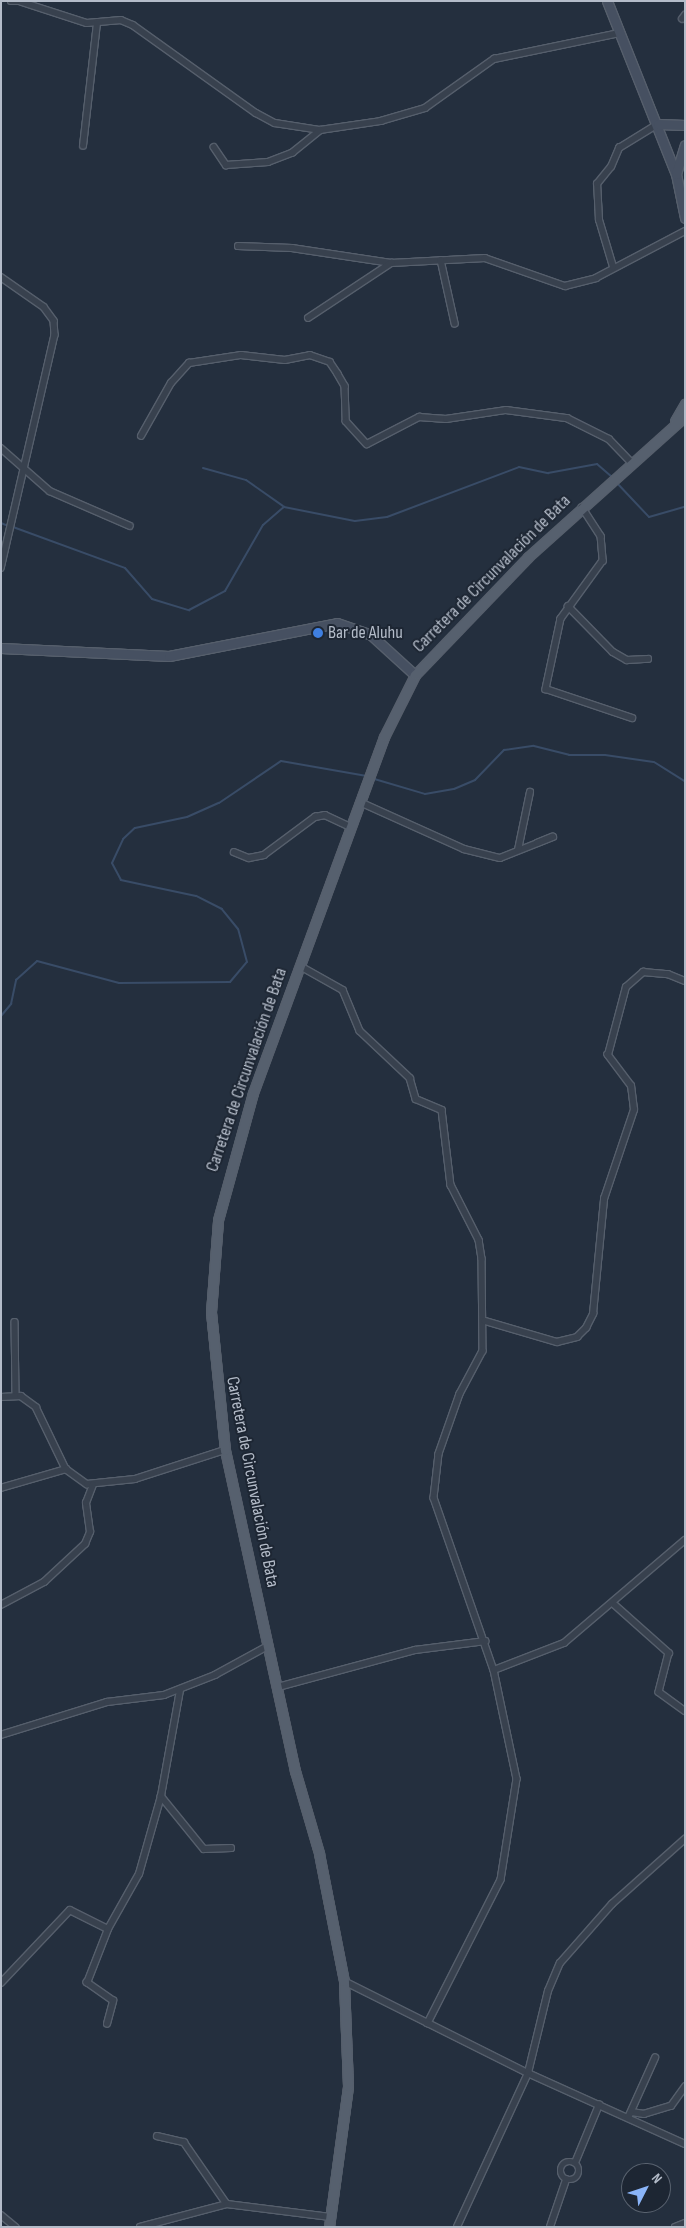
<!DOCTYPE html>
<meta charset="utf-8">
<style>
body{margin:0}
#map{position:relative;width:686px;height:2228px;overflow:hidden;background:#242f3e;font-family:"Sofia Sans Condensed",sans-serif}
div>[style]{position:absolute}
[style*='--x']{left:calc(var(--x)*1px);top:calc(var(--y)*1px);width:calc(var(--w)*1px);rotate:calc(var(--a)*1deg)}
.stream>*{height:2px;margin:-1px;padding:0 1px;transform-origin:1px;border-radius:1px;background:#394c67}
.roads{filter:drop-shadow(1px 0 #565f6c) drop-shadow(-1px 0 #565f6c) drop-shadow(0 1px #565f6c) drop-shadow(0 -1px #565f6c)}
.street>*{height:5.5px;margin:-2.75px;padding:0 2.75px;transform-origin:2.75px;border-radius:2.75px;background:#38414e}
.street>.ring{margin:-2.75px;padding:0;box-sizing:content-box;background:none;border:5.5px solid #38414e;border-radius:50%}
.secondary>*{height:9px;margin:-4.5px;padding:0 4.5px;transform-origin:4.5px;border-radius:4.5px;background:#465061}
.primary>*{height:9px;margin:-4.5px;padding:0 4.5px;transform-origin:4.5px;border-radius:4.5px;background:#56606e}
.dots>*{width:14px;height:14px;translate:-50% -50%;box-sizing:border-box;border:2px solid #1d2633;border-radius:50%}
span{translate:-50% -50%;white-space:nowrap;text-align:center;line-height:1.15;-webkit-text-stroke:4px #1d2633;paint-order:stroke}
.street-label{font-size:18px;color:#b4bcc9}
.poi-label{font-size:18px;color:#b4bcc9}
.left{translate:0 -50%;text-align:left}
.frame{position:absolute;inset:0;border:2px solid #b4bcc9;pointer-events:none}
.north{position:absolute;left:621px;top:2163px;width:50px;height:50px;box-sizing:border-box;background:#1d2633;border:1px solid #59626f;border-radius:50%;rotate:49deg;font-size:14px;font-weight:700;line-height:20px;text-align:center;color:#b4bcc9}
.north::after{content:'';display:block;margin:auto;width:18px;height:22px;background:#8ab4f8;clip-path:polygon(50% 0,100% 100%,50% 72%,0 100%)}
</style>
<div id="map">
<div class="stream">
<i style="--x:203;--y:468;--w:45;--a:15.6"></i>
<i style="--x:246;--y:480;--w:45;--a:35.1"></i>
<i style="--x:616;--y:482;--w:48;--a:46.7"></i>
<i style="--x:649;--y:517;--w:37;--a:-16"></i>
<i style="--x:1;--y:523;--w:8;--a:23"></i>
<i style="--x:13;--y:527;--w:119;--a:20.1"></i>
<i style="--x:125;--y:568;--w:41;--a:48.9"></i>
<i style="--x:152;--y:599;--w:39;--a:17"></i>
<i style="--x:189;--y:610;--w:41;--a:-27.8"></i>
<i style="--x:225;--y:591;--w:76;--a:-60.1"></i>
<i style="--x:263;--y:525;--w:28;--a:-41"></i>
<i style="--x:284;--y:507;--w:72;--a:11.2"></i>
<i style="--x:355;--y:521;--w:32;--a:-7"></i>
<i style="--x:387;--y:517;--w:141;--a:-20.7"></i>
<i style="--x:519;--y:467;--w:30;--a:12"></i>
<i style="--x:548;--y:473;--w:50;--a:-10.4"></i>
<i style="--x:597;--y:464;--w:21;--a:41"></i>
<i style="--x:371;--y:778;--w:56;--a:16.5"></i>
<i style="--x:425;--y:794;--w:29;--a:-10"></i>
<i style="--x:454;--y:789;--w:23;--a:-23"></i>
<i style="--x:475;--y:780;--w:42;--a:-46"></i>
<i style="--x:504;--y:750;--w:30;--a:-8"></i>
<i style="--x:534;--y:746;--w:36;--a:14"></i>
<i style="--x:569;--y:755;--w:36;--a:0"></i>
<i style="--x:605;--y:755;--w:49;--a:8.1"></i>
<i style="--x:654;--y:762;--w:36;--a:32"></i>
<i style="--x:1;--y:1016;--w:16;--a:-50"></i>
<i style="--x:11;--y:1004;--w:25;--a:-78"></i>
<i style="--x:16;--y:980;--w:28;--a:-42"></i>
<i style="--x:37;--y:961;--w:85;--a:15"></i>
<i style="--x:119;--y:983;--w:111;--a:-0.5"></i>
<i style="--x:230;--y:982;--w:26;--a:-50"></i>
<i style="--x:247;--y:962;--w:34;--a:-105"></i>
<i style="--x:238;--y:929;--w:26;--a:-129"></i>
<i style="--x:222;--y:909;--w:29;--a:-153"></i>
<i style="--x:196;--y:896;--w:77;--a:-168"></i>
<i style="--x:121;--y:880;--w:19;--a:-118"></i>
<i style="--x:112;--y:863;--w:26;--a:-65"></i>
<i style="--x:123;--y:839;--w:16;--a:-43"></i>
<i style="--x:135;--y:828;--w:53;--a:-11.9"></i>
<i style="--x:187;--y:817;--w:35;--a:-24"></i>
<i style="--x:219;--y:803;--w:75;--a:-34.1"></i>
<i style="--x:281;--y:761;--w:87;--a:9.9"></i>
</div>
<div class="roads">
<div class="street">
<i style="--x:11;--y:1;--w:12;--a:0"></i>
<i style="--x:22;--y:2;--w:68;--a:17.9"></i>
<i style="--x:87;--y:23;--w:34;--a:-5"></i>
<i style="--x:121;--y:20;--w:13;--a:23"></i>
<i style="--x:133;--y:25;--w:151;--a:35.6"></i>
<i style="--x:256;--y:113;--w:21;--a:28"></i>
<i style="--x:275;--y:123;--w:46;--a:8.8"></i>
<i style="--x:320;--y:130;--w:62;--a:-8.4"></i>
<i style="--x:381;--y:121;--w:46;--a:-16.5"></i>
<i style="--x:425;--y:108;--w:85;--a:-35.4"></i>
<i style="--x:494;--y:59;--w:129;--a:-11.7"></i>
<i style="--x:682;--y:19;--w:5;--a:-53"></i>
<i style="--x:83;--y:146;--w:124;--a:-83.5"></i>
<i style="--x:214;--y:147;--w:22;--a:56"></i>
<i style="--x:226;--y:165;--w:42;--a:-4.1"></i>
<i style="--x:268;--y:162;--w:26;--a:-21"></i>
<i style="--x:292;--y:153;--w:36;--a:-39"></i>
<i style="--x:238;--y:246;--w:54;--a:2.1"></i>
<i style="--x:292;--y:248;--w:100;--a:8.6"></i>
<i style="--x:391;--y:263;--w:94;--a:-3"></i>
<i style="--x:485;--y:258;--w:85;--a:19.3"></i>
<i style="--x:565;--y:286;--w:32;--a:-14"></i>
<i style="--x:596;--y:278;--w:101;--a:-27.8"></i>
<i style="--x:441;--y:260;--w:65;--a:77.5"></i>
<i style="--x:613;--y:267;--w:49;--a:-106.6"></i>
<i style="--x:599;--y:220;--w:36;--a:-93"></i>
<i style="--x:597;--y:184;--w:22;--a:-51"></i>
<i style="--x:611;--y:167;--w:21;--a:-67"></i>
<i style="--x:619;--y:148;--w:46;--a:-31.6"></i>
<i style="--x:1;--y:277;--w:52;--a:34.9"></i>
<i style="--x:44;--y:307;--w:17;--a:54"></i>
<i style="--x:54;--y:321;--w:14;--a:86"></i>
<i style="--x:55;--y:335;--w:239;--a:103"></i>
<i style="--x:308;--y:318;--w:100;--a:-33.5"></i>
<i style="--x:141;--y:436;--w:61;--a:-60.5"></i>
<i style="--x:171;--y:383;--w:27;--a:-48"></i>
<i style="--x:189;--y:363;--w:53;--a:-8.7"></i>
<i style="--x:241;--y:355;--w:44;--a:6.5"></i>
<i style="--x:285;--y:360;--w:25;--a:-11"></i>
<i style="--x:310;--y:355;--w:21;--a:19"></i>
<i style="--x:330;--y:362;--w:14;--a:56"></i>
<i style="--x:338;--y:374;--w:14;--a:60"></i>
<i style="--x:345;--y:386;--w:35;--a:88"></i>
<i style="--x:346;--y:421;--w:31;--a:48"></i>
<i style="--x:367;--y:444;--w:59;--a:-27.4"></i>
<i style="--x:419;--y:417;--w:27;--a:4"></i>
<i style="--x:446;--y:419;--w:61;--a:-8.5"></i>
<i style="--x:506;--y:410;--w:62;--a:7.5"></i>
<i style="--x:567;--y:418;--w:47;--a:26.6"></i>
<i style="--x:609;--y:439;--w:32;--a:46"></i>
<i style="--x:1;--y:448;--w:65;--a:41.3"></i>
<i style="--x:50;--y:491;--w:87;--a:23.6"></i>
<i style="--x:582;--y:507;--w:35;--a:57"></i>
<i style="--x:601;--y:536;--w:25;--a:85"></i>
<i style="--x:603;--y:561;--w:72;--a:125.9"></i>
<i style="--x:561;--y:619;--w:72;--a:102.1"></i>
<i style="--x:546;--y:689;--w:91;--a:18.6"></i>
<i style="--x:568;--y:606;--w:64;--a:45.6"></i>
<i style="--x:613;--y:652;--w:16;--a:30"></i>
<i style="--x:627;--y:660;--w:21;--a:-3"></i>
<i style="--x:360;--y:802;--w:114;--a:24.3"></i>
<i style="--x:464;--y:849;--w:37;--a:14"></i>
<i style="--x:500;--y:858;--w:57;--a:-21.6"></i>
<i style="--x:553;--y:837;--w:16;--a:158"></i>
<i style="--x:518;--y:850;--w:59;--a:-78.3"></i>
<i style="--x:234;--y:852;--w:16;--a:22"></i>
<i style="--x:249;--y:858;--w:15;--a:-11"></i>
<i style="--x:264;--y:855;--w:64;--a:-36.7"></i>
<i style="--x:315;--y:817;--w:10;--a:-11"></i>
<i style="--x:325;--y:815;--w:29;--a:25"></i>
<i style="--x:300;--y:966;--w:49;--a:29.2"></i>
<i style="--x:343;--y:990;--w:44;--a:67.5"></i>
<i style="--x:360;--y:1031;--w:69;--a:43.2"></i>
<i style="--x:410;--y:1078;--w:22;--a:74"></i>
<i style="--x:416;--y:1099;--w:28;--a:23"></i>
<i style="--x:442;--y:1110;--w:76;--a:83.2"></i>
<i style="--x:451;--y:1185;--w:62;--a:63"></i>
<i style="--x:479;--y:1240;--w:19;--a:81"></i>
<i style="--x:482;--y:1259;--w:92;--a:89.4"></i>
<i style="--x:483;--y:1351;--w:49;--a:118.1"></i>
<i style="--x:460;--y:1394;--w:64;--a:109.3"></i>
<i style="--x:439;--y:1454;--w:44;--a:96.5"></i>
<i style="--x:434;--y:1498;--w:182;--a:70.8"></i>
<i style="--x:494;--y:1670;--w:111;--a:78.1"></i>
<i style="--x:517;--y:1779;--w:102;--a:99"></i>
<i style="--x:501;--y:1880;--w:161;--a:117"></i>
<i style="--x:485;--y:1321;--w:75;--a:16.3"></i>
<i style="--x:557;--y:1342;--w:21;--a:-14"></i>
<i style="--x:577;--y:1337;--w:13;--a:-45"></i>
<i style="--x:586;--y:1328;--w:16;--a:-63"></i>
<i style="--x:593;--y:1314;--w:116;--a:-84.5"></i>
<i style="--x:604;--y:1199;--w:94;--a:-71.4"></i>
<i style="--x:634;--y:1110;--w:24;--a:-97"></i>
<i style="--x:631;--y:1086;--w:39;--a:-127"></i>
<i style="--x:608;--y:1055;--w:70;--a:-75.2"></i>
<i style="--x:626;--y:987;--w:23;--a:-41"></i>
<i style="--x:643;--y:972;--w:25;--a:5"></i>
<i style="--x:668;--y:974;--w:18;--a:22"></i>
<i style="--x:15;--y:1322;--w:73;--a:89.2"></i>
<i style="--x:1;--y:1397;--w:20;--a:-3"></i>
<i style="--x:21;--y:1396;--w:19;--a:36"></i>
<i style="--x:36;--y:1407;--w:69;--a:64.2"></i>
<i style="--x:66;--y:1469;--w:26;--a:36"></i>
<i style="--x:87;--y:1484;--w:48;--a:-5.9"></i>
<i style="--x:135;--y:1479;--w:95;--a:-17.9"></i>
<i style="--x:1;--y:1488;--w:68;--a:-16.3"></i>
<i style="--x:614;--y:1604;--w:74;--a:41.7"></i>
<i style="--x:669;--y:1653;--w:40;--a:104.4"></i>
<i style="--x:659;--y:1692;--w:32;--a:36"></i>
<i style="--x:1;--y:1605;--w:49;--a:-28.1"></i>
<i style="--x:44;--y:1582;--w:56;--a:-42.8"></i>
<i style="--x:85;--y:1544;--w:13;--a:-67"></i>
<i style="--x:90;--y:1532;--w:29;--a:-98"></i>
<i style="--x:86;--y:1503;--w:19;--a:-69"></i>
<i style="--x:494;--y:1670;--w:75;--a:-21.1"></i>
<i style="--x:564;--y:1643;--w:159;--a:-40.4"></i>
<i style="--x:278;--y:1687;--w:142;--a:-15.1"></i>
<i style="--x:415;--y:1650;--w:71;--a:-7.3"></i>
<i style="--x:1;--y:1735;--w:111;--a:-17.3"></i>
<i style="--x:107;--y:1702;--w:57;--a:-7"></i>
<i style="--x:164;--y:1695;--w:55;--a:-21.4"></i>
<i style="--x:215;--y:1675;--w:60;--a:-28.7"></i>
<i style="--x:161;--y:1796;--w:68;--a:50.9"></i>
<i style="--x:204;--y:1849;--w:27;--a:-2"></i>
<i style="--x:344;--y:1981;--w:206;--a:26.6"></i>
<i style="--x:528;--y:2073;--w:172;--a:24.3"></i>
<i style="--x:1;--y:1983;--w:100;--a:-46.6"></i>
<i style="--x:70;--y:1910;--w:42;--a:26.6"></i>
<i style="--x:107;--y:2024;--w:24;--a:-75"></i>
<i style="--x:113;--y:2001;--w:32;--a:-145"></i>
<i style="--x:87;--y:1983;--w:58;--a:-68.7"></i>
<i style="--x:108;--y:1929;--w:63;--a:-60.6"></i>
<i style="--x:139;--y:1874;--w:81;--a:-74.2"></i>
<i style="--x:161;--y:1796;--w:108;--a:-79.8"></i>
<i style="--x:632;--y:2112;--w:12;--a:9"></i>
<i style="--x:644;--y:2114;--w:28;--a:-17"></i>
<i style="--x:671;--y:2106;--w:24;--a:-54"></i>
<i style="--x:628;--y:2118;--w:66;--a:-65.8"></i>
<i style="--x:157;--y:2136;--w:28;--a:13"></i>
<i style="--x:184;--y:2142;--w:75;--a:55.3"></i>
<i class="ring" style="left:561px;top:2162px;width:12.5px;height:12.5px"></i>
<i style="--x:575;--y:2163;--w:63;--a:-67.5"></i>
<i style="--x:1;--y:2215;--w:19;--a:39"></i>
<i style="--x:140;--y:2227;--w:90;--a:-14.8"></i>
<i style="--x:227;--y:2204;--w:104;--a:7.2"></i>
<i style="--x:457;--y:2227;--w:170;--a:-65.2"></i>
<i style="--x:528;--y:2073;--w:84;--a:-76.3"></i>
<i style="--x:548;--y:1991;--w:30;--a:-67"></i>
<i style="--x:560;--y:1963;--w:79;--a:-48.6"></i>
<i style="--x:612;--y:1904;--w:98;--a:-41.7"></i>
<i style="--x:550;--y:2227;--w:50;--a:-71.2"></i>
<i style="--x:675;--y:2227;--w:11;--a:-22"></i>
</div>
<div class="secondary">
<i style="--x:607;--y:1;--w:186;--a:68.3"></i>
<i style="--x:676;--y:174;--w:45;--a:78.4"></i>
<i style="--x:658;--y:124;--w:27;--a:2"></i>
<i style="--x:676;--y:174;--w:30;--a:-73"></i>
<i style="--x:1;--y:648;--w:168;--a:2.7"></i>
<i style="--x:169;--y:656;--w:171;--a:-11.1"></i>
<i style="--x:337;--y:623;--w:36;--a:19"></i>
<i style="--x:371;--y:635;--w:59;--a:42.3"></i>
</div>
<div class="primary">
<i style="--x:675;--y:421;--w:20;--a:-60"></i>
<i style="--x:329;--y:2227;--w:142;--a:-82.3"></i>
<i style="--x:348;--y:2086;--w:105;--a:-92.2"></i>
<i style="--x:344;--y:1981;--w:130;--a:-101.1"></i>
<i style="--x:319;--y:1853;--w:85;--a:-106.3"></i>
<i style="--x:295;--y:1771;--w:329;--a:-102.3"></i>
<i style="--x:225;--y:1450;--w:139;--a:-95.8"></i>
<i style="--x:211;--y:1312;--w:92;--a:-85.6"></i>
<i style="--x:218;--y:1220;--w:132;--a:-74.6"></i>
<i style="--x:253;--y:1093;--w:379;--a:-69.8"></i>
<i style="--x:384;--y:737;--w:69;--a:-63.4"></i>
<i style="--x:415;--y:675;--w:163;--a:-46.2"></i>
<i style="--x:528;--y:557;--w:211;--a:-41.9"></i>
</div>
</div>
<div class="dots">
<i style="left:318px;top:633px;background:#3f7fe0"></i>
</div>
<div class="street-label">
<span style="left:492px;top:574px;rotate:-45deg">Carretera de Circunvalación de Bata</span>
<span style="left:247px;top:1070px;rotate:-71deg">Carretera de Circunvalación de Bata</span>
<span style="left:252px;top:1482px;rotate:79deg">Carretera de Circunvalación de Bata</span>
</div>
<div class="poi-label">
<span class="left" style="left:328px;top:633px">Bar de Aluhu</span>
</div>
<div class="frame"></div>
<div class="north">N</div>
</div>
